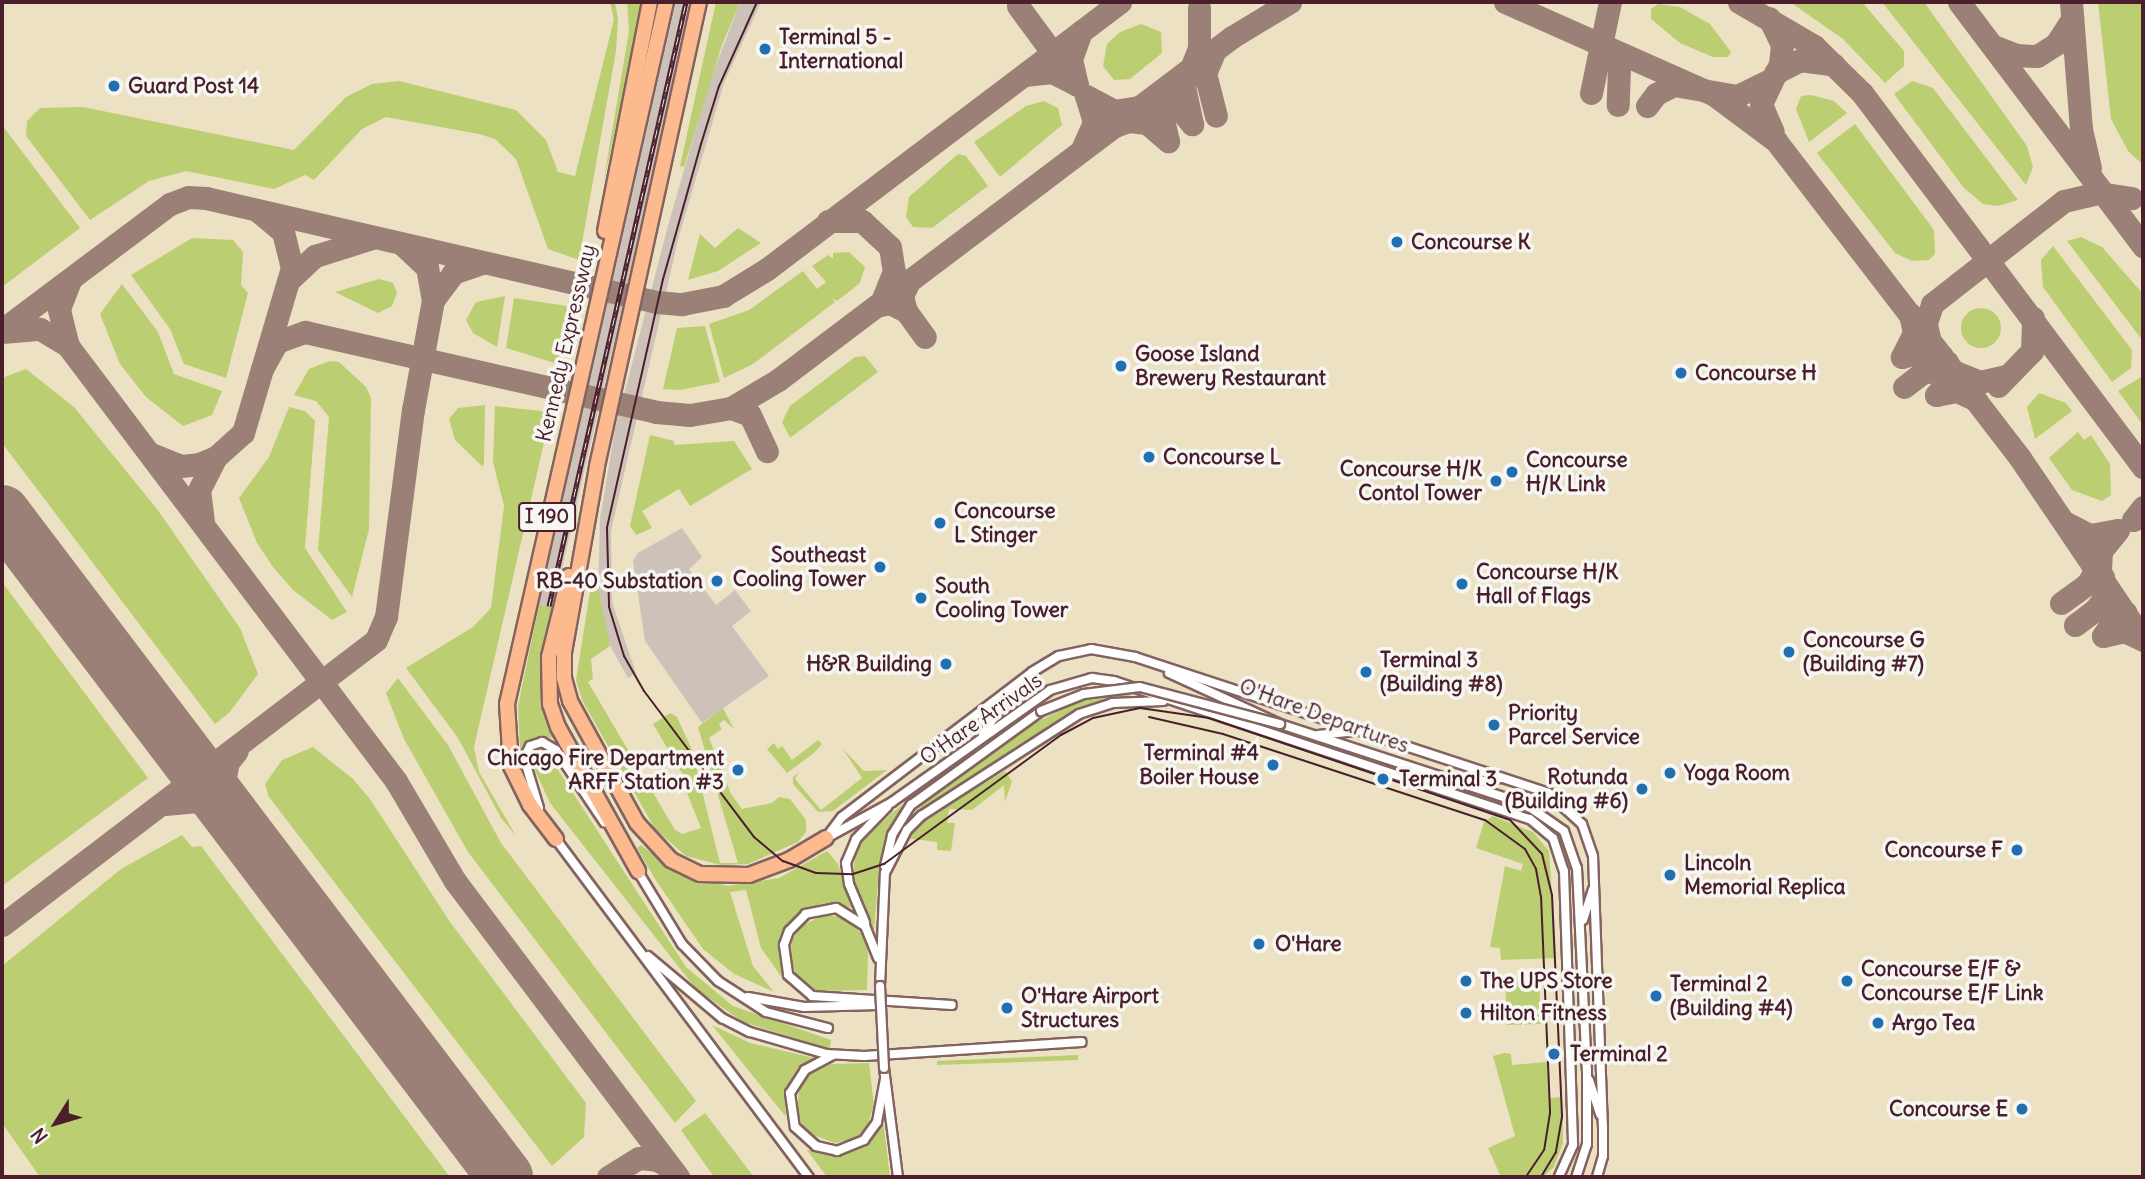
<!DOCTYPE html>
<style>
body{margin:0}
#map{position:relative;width:2145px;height:1179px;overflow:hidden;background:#ece2c3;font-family:Delius,sans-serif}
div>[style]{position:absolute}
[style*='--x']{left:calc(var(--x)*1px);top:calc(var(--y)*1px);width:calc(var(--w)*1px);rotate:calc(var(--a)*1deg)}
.industrial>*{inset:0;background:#cdc2b9}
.green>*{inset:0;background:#bbce72}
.round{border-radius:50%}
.taxiway>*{height:23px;margin:-11.5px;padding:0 11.5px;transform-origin:11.5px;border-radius:11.5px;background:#9b8077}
.runway>*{height:56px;margin:-28px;padding:0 28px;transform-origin:28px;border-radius:28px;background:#9b8077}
.roads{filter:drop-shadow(2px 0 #836360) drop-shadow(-2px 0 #836360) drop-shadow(0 2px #836360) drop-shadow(0 -2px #836360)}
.street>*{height:8px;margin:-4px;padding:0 4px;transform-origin:4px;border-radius:4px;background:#fff}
.highway>*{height:14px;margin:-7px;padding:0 7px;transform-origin:7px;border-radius:7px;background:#fcba8e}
.tram>*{height:2px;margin:-1px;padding:0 1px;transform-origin:1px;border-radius:1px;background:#4a1f2b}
.rail>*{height:5px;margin-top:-2.5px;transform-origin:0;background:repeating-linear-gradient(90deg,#f6f6f2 0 8px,#4a1f2b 0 16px);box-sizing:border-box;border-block:2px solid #4a1f2b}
.bridges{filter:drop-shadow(2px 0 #836360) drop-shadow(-2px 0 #836360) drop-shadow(0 2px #836360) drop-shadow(0 -2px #836360)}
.street-bridge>*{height:8px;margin:-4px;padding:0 4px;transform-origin:4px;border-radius:4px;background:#fff}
.dots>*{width:19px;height:19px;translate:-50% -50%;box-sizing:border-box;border:4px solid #f6f6f2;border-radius:50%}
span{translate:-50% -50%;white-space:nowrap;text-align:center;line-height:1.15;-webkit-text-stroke:7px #f6f6f2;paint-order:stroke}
.shield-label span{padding:2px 5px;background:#f6f6f2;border:2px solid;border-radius:5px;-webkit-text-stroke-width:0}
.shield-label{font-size:19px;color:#4a1f2b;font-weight:700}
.poi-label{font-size:21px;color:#4a1f2b;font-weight:700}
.left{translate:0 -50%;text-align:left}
.right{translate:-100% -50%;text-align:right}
.street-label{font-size:21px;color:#4a1f2b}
.frame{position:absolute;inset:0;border:4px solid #4a1f2b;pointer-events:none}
.north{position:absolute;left:21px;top:1088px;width:70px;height:70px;-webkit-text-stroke:5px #f6f6f2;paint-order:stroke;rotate:233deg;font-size:19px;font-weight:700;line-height:28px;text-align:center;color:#4a1f2b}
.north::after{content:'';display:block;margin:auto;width:24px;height:32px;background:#4a1f2b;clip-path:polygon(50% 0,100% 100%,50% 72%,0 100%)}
</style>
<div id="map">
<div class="industrial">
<i style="clip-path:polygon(676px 2px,688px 2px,685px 22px,620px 317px,553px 607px,539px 605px)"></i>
<i style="clip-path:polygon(740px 2px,761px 2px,724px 83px,679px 236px,611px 531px,612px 602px,636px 673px,628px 678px,608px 642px,598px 597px,600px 519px,615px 429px,669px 222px,709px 84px)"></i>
<i style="clip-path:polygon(682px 528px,702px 557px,689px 569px,716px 605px,735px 590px,751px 611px,732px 626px,769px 676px,702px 723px,645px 641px,633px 561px,638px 553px)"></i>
</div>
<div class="green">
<i style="clip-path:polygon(610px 2px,615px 2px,618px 19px,616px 51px,579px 260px,548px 249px,516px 159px,495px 139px,479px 134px,386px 117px,362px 129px,314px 180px,305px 175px,274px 189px,186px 171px,149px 181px,90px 220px,26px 136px,27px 121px,40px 108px,83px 107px,294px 150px,346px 97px,372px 84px,399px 81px,516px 110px,546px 140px,558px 172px,575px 176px,614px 19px)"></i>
<i style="clip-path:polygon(627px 2px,643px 2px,603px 185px,629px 31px)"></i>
<i style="clip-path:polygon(716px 2px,740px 2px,722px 45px,684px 167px,680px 166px)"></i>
<i style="clip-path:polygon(1790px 2px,1862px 2px,1904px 51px,1904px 66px,1885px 83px,1843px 39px)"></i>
<i style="clip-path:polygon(1882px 2px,1924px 2px,2027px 146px,2033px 167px,2026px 185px)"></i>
<i style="clip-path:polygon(2098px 2px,2143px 2px,2143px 165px,2128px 151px,2111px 119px)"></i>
<i style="clip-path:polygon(1658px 4px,1680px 7px,1710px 24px,1731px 52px,1728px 57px,1713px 57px,1680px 43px,1651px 19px,1651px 9px)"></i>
<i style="clip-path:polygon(1141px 24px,1161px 32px,1162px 53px,1130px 79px,1114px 80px,1103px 66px,1107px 44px,1120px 32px)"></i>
<i style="clip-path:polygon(1912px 81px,1933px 88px,2018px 200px,1998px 206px,1983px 204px,1964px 188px,1894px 94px)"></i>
<i style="clip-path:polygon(1811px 95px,1834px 101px,1847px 113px,1809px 142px,1796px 109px,1801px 96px)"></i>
<i style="clip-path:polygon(1044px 101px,1058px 108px,1062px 125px,1000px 177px,974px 142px,1026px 106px)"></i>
<i style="clip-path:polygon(1855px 124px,1934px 230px,1935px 254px,1929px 260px,1912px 261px,1895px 253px,1817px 153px)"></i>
<i style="clip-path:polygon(2px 125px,80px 228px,2px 287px)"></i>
<i style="clip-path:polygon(958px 154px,966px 156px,988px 186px,932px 228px,913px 227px,906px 217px,909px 197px)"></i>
<i style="clip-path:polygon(738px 228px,761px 243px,718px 271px,688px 280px,700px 234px,715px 248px)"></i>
<i style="clip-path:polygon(2081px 237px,2102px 247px,2143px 294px,2143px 341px,2067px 241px)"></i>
<i style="clip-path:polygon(192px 238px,233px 240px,243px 252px,241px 285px,248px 293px,226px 378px,184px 364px,170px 329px,131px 275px)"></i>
<i style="clip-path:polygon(2053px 246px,2132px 350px,2131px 368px,2112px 382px,2043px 287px,2041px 260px)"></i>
<i style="clip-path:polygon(849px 252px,865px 267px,860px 283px,837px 301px,832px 298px,835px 302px,753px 364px,724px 378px,709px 324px,749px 310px,803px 271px,817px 289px,826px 282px,812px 266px,828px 255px,833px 259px,833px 253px)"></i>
<i style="clip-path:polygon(379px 279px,393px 283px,397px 293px,392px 306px,378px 313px,335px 292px)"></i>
<i style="clip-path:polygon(122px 284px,158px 332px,174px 374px,222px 391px,212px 415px,183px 426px,146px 397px,120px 364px,100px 314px)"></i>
<i style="clip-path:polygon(505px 296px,497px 347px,473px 333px,466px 320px,476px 302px)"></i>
<i style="clip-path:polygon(514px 298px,567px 306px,561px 365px,506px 348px)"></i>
<i class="round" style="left:1961px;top:308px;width:40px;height:40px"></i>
<i style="clip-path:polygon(705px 326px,720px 382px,680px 390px,663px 389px,677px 328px)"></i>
<i style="clip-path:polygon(865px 356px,878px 372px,790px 438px,782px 422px,790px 406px,855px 357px)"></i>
<i style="clip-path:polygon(330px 361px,339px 362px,366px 387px,371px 398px,369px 529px,352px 597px,318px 550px,329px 417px,316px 401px,294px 395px,309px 369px)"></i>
<i style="clip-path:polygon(26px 369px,74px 407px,157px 509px,240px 628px,258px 674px,229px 713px,215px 724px,2px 443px,2px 378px)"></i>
<i style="clip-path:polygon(2143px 376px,2143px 425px,2118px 391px)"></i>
<i style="clip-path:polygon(2039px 393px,2066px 403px,2072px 411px,2035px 439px,2027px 407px)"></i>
<i style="clip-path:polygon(485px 405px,484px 463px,483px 467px,455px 440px,449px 419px,458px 408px)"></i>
<i style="clip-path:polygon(495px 406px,551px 412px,474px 747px,479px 772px,516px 836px,501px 818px,458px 738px,406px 668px,473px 627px,491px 608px,504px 506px,493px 462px)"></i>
<i style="clip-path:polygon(289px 407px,305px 411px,315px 421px,305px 548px,347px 612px,332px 620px,293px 590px,273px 567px,257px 543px,239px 498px,269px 457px)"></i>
<i style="clip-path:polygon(2078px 432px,2084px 440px,2091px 435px,2110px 464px,2111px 495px,2102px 501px,2072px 490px,2049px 458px)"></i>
<i style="clip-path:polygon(650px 435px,674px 441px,674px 445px,734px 441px,752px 469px,690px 506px,679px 489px,642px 511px,652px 528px,636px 535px,630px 526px)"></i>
<i style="clip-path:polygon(594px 566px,610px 646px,591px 659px,593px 679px,588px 682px,675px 830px,682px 834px,701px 828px,683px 783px,686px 780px,653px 724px,670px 713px,677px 717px,692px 750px,720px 863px,738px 863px,698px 727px,723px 708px,734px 729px,724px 720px,719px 724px,722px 729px,709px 738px,731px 794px,742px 809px,772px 803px,779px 797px,790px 799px,806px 820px,806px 832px,798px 842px,748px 864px,721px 865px,686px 856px,655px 829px,582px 700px,576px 680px)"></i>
<i style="clip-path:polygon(2px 582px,148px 778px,2px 886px)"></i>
<i style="clip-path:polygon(539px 605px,553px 607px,540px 684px,555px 738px,536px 737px,520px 749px,518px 706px)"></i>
<i style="clip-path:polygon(398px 678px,448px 745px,501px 843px,696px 1101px,675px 1123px,468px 852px,404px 739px,386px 693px)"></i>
<i style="clip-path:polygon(1126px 692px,1131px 697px,1098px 702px,1069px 715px,919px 814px,898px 835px,927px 799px,1019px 731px,1077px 702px)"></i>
<i style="clip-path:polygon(997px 733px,898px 816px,880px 859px,874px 931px,852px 878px,857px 847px,893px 812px)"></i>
<i style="clip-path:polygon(818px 740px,822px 744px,814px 753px,787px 773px,767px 749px,774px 743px,778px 749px,782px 746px,792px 760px)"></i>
<i style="clip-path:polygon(313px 747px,353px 779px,370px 799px,450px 922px,586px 1103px,584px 1137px,552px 1166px,269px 797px,265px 784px,282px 760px)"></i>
<i style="clip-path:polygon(843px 749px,864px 771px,887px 770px,833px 811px,818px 812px,793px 784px,793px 777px,798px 773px,795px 779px,821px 810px,862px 778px)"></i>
<i style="clip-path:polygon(545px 750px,686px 967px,733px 1006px,831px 1040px,830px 1049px,743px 1022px,696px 989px,550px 803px,532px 764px,534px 754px)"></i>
<i style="clip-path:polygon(1005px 771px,1012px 781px,1005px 802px,1004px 785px,972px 810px,949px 809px,947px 823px,955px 823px,951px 851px,937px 850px,937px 842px,905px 838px,931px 815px)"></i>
<i style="clip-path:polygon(1493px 816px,1533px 832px,1549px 851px,1556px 958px,1501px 960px,1500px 948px,1490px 947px,1505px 866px,1521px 871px,1523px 864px,1476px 848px,1484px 822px)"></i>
<i style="clip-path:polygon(182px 835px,192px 847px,201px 846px,450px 1177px,40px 1177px,2px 1123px,2px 966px,121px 869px)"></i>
<i style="clip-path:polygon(641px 845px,679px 875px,728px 886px,779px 878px,827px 851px,838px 864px,854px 908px,824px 903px,797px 914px,787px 925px,779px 950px,786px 983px,761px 948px,746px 890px,730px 892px,753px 966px,774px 992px,734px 974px,703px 949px,657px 882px,637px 848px)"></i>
<i style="clip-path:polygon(823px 915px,843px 917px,863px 935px,868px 953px,867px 990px,817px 991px,796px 974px,790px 957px,792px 941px,800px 927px)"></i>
<i style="clip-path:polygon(1539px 977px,1541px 1024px,1507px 1025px,1505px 979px)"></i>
<i style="clip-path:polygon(712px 1025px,750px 1043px,814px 1058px,790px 1081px,785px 1096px,786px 1117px)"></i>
<i style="clip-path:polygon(1504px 1053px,1511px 1054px,1512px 1065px,1547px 1062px,1549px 1098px,1562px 1097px,1563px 1143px,1554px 1167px,1543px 1177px,1501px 1177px,1488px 1148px,1515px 1136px,1493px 1056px)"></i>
<i style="clip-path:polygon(1078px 1055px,1078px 1060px,937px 1065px,937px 1061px)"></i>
<i style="clip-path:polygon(869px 1063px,874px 1106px,866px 1129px,856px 1138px,835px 1143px,808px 1133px,796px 1114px,800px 1085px,813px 1071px,831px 1064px)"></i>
<i style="clip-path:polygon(705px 1113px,754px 1177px,714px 1177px,681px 1130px)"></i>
<i style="clip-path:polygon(883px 1120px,890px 1177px,827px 1177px,807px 1150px,849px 1152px,871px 1137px)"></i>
</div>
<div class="taxiway">
<i style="--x:1505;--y:2;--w:227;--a:23.9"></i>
<i style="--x:1713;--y:94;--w:79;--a:36.7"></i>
<i style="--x:1776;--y:141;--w:400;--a:52.4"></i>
<i style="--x:2020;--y:458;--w:220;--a:55.9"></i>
<i style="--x:1739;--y:2;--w:87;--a:30.4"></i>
<i style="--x:1814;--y:46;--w:67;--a:44.4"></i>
<i style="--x:1862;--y:93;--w:468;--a:53.1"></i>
<i style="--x:1959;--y:2;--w:306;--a:53"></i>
<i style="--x:2071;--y:2;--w:127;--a:85.5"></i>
<i style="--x:2081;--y:129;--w:40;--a:77"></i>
<i style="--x:1018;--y:6;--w:71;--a:53.6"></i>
<i style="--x:1769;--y:18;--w:30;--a:64"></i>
<i style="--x:1782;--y:45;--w:19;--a:96"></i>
<i style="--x:1780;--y:64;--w:44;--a:115.4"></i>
<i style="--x:1761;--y:104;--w:30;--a:67"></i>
<i style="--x:1993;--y:46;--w:25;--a:21"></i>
<i style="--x:2016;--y:55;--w:21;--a:3"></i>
<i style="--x:2037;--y:56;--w:22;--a:-32"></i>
<i style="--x:2056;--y:44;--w:30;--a:-57"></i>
<i style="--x:1607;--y:47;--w:23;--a:59"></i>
<i style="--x:1619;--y:67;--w:38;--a:92"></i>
<i style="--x:1215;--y:50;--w:25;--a:113"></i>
<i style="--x:1205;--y:73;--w:44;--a:75.7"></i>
<i style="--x:1775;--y:73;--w:28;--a:-27"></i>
<i style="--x:1800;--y:60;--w:34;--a:8"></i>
<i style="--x:1024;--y:75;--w:28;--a:-6"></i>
<i style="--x:1052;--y:72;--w:28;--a:27"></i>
<i style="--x:1077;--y:85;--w:27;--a:-103"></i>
<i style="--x:1071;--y:59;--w:29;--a:-70"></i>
<i style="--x:1591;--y:93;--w:93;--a:-78.2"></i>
<i style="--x:1647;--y:106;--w:15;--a:-53"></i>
<i style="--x:1656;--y:94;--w:20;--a:-27"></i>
<i style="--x:1674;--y:85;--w:64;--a:9.9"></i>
<i style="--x:1737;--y:96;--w:37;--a:-26"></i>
<i style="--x:1115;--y:126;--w:14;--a:-21"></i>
<i style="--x:1128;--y:121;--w:19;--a:6"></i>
<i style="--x:1147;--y:123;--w:28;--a:41"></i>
<i style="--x:1168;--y:141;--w:35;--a:-103"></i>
<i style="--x:1160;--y:107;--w:18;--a:-71"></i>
<i style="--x:1083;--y:147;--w:27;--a:-66"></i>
<i style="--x:1094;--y:122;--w:27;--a:-107"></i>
<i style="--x:1086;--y:96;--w:32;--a:28"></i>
<i style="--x:1114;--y:111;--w:51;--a:-9.1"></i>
<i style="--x:1164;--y:103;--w:20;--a:27"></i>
<i style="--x:1182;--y:112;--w:16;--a:50"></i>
<i style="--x:1192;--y:124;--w:39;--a:-102"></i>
<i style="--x:1184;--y:86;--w:41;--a:-68.5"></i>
<i style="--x:1199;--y:48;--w:40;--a:-90"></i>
<i style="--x:828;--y:221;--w:34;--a:0"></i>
<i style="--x:862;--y:221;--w:38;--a:43"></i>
<i style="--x:890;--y:247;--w:24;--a:81"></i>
<i style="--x:894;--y:271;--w:31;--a:112"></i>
<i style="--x:403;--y:245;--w:33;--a:43"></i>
<i style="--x:427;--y:267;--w:34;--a:80"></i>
<i style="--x:290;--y:279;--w:34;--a:-43"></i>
<i style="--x:315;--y:256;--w:57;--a:-17.5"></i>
<i style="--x:876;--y:306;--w:14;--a:-12"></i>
<i style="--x:890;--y:303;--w:18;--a:27"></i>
<i style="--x:906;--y:311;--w:16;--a:-105"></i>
<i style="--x:902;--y:296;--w:14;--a:-65"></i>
<i style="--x:906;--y:311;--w:32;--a:54"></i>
<i style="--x:1910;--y:314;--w:19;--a:78"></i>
<i style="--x:1914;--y:333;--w:27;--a:117"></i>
<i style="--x:1902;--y:357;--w:26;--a:-16"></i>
<i style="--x:1927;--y:350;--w:16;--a:22"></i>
<i style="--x:2;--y:330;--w:210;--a:-36.9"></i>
<i style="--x:170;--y:204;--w:19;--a:-21"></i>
<i style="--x:188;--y:197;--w:18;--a:3"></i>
<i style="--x:206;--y:198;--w:463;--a:13"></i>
<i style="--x:657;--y:302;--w:25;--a:5"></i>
<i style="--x:682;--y:304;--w:42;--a:-11"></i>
<i style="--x:723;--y:296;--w:52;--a:-31.5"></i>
<i style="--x:767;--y:269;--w:443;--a:-37.1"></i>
<i style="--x:2;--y:332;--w:38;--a:-5"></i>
<i style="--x:40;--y:329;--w:33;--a:31"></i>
<i style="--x:68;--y:346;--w:545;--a:52.98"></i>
<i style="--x:396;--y:781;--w:116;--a:59.5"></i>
<i style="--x:455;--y:881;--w:371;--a:53"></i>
<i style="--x:68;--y:346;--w:38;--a:-104"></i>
<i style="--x:59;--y:309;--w:31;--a:-69"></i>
<i style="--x:1947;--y:362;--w:20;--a:90"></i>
<i style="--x:1947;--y:382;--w:17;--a:130"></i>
<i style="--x:1936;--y:395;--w:21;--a:-11"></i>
<i style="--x:1957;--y:391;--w:21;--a:25"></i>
<i style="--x:262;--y:369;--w:31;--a:-61"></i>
<i style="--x:277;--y:342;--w:30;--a:-20"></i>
<i style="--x:305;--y:332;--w:360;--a:12.8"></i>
<i style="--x:656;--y:412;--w:34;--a:5"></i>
<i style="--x:690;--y:415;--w:42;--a:-9.7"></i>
<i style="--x:731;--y:408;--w:55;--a:-30.8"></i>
<i style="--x:778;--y:380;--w:569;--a:-37.07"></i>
<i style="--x:1232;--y:37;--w:68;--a:-31.1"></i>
<i style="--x:2006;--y:376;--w:27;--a:167"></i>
<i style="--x:1980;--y:382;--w:35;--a:-158"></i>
<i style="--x:1947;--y:369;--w:25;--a:171"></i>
<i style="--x:1922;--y:373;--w:19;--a:-55"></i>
<i style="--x:1933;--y:357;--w:35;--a:-102"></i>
<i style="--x:1926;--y:323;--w:20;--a:-72"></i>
<i style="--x:1932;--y:304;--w:167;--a:-38"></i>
<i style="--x:2064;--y:201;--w:36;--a:-13"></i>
<i style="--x:2099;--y:193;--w:33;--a:9"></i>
<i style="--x:1998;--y:386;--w:49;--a:-45.8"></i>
<i style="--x:2032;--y:351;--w:33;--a:-88"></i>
<i style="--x:1904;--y:387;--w:23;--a:-38"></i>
<i style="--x:731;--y:408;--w:20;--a:20"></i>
<i style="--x:750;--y:415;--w:40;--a:65"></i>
<i style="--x:151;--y:454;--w:32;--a:22"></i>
<i style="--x:181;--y:466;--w:18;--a:-6"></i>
<i style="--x:199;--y:464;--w:18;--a:-22"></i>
<i style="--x:216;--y:457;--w:36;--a:-42"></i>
<i style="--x:243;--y:433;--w:172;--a:-73.5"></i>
<i style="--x:292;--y:268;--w:37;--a:-104"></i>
<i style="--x:283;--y:232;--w:31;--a:-140"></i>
<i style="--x:2143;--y:507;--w:16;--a:128"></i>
<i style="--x:2133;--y:520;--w:11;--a:-27"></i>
<i style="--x:203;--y:522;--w:32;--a:-97"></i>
<i style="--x:199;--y:490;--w:37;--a:-63"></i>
<i style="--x:2066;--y:523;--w:27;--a:27"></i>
<i style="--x:2090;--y:535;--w:28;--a:-10"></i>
<i style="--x:2118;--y:530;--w:27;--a:129"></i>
<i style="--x:2101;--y:551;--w:22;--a:93"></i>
<i style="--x:2091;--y:560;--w:13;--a:77"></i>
<i style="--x:2094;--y:573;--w:13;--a:122"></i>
<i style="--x:2087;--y:584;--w:18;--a:0"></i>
<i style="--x:2105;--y:584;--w:18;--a:56"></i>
<i style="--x:2115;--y:599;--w:22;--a:95"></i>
<i style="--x:2113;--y:621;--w:18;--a:124"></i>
<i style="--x:2103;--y:636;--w:22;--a:-13"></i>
<i style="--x:2124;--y:631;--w:21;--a:25"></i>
<i style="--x:2103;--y:577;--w:23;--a:90"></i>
<i style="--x:2103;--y:600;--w:13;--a:129"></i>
<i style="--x:2095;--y:610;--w:14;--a:-17"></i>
<i style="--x:2108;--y:606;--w:19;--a:21"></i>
<i style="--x:2061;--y:603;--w:32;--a:-36"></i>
<i style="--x:2075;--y:625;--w:25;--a:-37"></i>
<i style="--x:165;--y:804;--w:36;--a:-5"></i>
<i style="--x:201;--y:801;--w:41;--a:31"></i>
<i style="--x:236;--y:822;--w:21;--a:-118"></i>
<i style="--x:226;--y:803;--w:21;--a:-95"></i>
<i style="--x:224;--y:782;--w:20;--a:-79"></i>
<i style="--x:228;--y:762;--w:14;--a:-51"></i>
<i style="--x:2;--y:925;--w:470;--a:-37.3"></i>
<i style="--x:376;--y:640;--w:25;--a:-67"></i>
<i style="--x:386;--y:617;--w:209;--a:-82.6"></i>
<i style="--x:413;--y:410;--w:112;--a:-79.7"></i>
<i style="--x:433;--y:300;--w:34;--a:-53"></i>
<i style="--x:453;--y:273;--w:31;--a:-19"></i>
<i style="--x:608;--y:1177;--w:36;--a:-32"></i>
<i style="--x:639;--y:1158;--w:18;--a:6"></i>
<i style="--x:657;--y:1160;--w:16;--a:30"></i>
</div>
<div class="runway">
<i style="--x:2;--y:513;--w:833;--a:52.85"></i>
</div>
<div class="roads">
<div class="street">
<i style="--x:1169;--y:673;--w:122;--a:24.7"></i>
<i style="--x:1280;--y:724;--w:258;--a:18.1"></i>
<i style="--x:1525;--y:804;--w:47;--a:34.7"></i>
<i style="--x:1564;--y:831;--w:39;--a:71"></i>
<i style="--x:1577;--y:868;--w:203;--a:87.2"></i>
<i style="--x:1587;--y:1071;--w:73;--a:90"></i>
<i style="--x:1587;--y:1144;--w:35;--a:108"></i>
<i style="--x:983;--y:735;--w:49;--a:-58.2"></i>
<i style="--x:1318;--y:735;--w:39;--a:-6"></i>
<i style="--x:1466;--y:784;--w:36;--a:-10"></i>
<i style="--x:539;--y:808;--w:52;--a:-106.7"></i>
<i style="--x:524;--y:758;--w:13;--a:-63"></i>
<i style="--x:530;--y:746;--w:13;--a:-18"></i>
<i style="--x:542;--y:742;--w:16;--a:30"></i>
<i style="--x:556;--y:750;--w:87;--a:56.3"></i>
<i style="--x:830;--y:836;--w:71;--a:-28.7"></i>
<i style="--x:892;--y:802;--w:194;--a:-35.3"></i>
<i style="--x:1050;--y:690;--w:44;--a:-15.9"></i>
<i style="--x:1092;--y:678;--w:22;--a:8"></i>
<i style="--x:1114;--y:681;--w:438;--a:18.4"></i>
<i style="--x:1530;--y:819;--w:30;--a:40"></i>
<i style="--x:1553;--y:838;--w:35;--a:72"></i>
<i style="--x:1564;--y:871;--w:274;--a:88.1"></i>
<i style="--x:1573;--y:1145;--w:35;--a:114"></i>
<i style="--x:555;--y:838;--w:424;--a:53.2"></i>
<i style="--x:826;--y:838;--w:26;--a:-53"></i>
<i style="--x:842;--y:817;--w:239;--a:-37.3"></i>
<i style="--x:1032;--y:672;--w:31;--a:-31"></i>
<i style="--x:1059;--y:656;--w:33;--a:-12"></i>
<i style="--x:1091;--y:649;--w:45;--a:10.3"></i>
<i style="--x:1135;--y:657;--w:435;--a:18.2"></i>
<i style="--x:1548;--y:793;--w:46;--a:42.4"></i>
<i style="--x:1582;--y:824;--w:34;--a:71"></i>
<i style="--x:1593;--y:856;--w:271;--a:87.9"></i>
<i style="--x:1603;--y:1127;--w:29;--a:90"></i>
<i style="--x:1603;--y:1156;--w:22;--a:106"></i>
<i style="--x:885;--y:866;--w:32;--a:-77"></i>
<i style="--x:892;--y:835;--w:36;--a:-58"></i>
<i style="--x:911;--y:805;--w:160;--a:-35.9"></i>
<i style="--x:637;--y:870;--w:87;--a:58.7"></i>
<i style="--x:682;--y:944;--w:52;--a:45.8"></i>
<i style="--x:718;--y:981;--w:57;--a:32.9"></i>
<i style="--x:766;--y:1012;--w:64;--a:14.5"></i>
<i style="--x:1583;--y:920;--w:33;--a:-72"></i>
<i style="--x:865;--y:922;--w:41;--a:-112.8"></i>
<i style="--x:849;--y:884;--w:21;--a:-98"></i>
<i style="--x:846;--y:863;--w:26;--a:-67"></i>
<i style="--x:856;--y:839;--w:45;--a:-45.9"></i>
<i style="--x:648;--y:956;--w:97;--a:40"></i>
<i style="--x:722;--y:1018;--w:31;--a:27"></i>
<i style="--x:750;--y:1032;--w:79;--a:16.1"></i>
<i style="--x:826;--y:1054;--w:38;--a:3"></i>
<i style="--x:864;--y:1056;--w:218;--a:-3.7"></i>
<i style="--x:878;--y:958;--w:35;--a:-112"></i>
<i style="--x:865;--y:926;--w:34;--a:-148"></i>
<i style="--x:836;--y:908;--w:31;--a:169"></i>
<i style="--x:806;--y:914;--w:24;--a:135"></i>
<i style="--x:789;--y:931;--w:15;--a:110"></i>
<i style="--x:784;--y:945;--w:30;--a:82"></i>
<i style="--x:788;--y:975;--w:32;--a:41"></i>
<i style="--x:812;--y:996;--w:140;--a:3.7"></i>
<i style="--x:880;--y:986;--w:113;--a:-87.5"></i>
<i style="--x:885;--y:873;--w:48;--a:-62.9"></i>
<i style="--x:907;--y:830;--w:20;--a:-45"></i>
<i style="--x:921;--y:816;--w:188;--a:-32.8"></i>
<i style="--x:1079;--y:714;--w:35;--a:-18"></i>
<i style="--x:1112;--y:703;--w:51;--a:-2.2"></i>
<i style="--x:748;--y:997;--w:57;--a:10.1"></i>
<i style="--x:804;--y:1007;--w:74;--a:-1.5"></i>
<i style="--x:833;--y:1055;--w:32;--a:152"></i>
<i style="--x:805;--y:1070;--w:27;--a:123"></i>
<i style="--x:790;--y:1093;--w:34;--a:82"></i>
<i style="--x:795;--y:1127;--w:28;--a:42"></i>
<i style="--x:816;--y:1146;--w:22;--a:13"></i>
<i style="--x:837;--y:1151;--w:29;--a:-22"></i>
<i style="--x:864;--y:1140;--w:22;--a:-54"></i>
<i style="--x:877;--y:1122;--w:44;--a:-79.5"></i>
<i style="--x:884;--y:1068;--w:110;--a:82.7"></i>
<i style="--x:1589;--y:1080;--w:36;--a:72"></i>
</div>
<div class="highway">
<i style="--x:699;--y:2;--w:476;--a:102.4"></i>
<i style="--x:597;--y:467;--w:189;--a:100.1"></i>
<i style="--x:564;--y:653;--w:25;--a:90"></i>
<i style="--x:564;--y:678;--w:24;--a:75"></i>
<i style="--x:570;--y:701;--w:139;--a:61.2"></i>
<i style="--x:637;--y:823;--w:50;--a:47.4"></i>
<i style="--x:671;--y:860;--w:32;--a:26"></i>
<i style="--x:700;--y:874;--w:49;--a:1.2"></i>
<i style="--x:749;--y:875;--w:43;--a:-20.6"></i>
<i style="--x:789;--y:860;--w:43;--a:-30.7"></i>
<i style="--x:605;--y:231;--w:233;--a:-78.9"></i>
<i style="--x:569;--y:576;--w:83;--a:103.9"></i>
<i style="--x:549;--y:657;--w:47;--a:88.8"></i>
<i style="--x:550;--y:704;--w:24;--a:71"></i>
<i style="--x:558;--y:727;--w:165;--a:60.9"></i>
<i style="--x:556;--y:839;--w:43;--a:-127.4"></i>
<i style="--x:530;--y:805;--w:43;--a:-116"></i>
<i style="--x:511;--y:766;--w:62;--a:-93.7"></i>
<i style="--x:507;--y:704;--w:720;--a:-77.24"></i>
</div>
</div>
<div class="tram">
<i style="--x:757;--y:2;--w:92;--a:114.3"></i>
<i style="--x:719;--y:86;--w:61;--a:107.2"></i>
<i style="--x:701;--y:144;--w:140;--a:105.7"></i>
<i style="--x:663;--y:279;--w:255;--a:102.7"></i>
<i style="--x:607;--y:528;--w:79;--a:88.5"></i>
<i style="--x:609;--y:607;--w:51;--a:73"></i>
<i style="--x:624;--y:656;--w:40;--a:60.3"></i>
<i style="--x:644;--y:691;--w:183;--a:53"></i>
<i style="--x:754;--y:837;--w:38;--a:40"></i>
<i style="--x:783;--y:861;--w:35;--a:20"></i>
<i style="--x:816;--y:873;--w:37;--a:2"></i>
<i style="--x:853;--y:874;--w:33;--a:-18"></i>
<i style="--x:884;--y:864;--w:219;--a:-36.1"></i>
<i style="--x:1061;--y:735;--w:36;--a:-28"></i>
<i style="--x:1093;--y:718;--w:48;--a:-12"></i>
<i style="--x:1140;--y:708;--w:70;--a:8.2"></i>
<i style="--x:1209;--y:718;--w:318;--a:18.7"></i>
<i style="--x:1510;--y:820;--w:47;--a:46.7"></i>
<i style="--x:1542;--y:854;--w:42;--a:76.3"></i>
<i style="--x:1552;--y:895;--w:222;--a:87.4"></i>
<i style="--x:1562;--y:1117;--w:36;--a:100"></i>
<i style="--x:1556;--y:1152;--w:29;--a:121"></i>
<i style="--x:1149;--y:717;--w:76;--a:12.9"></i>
<i style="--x:1223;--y:734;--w:276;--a:18.2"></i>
<i style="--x:1485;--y:820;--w:49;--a:35.9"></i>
<i style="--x:1525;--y:849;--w:23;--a:61"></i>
<i style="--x:1536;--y:869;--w:27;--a:80"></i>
<i style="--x:1541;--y:896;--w:217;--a:87.6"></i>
<i style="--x:1550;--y:1113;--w:37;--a:99"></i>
<i style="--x:1544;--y:1150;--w:32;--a:124"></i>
</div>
<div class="rail">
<i style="--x:549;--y:606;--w:619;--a:-77.22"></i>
</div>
<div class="bridges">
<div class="street-bridge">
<i style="--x:1041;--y:711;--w:46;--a:-21.6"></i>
<i style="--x:1084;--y:694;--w:56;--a:-7.1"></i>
<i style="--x:1140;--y:687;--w:145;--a:14.8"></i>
<i style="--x:880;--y:986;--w:82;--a:87.2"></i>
</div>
</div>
<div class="dots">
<i style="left:765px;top:49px;background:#1f6fb2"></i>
<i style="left:114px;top:86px;background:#1f6fb2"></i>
<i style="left:1397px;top:242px;background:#1f6fb2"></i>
<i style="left:1121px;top:366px;background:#1f6fb2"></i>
<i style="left:1681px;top:373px;background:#1f6fb2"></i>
<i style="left:1149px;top:457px;background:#1f6fb2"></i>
<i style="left:1512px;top:472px;background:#1f6fb2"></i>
<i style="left:1496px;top:481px;background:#1f6fb2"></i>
<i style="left:940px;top:523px;background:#1f6fb2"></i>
<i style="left:880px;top:567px;background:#1f6fb2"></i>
<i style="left:717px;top:581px;background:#1f6fb2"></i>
<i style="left:1462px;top:584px;background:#1f6fb2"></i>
<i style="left:921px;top:598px;background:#1f6fb2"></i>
<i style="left:1789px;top:652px;background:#1f6fb2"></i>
<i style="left:946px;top:664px;background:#1f6fb2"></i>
<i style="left:1366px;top:672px;background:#1f6fb2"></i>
<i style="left:1494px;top:725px;background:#1f6fb2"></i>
<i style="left:1273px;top:765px;background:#1f6fb2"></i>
<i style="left:738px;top:770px;background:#1f6fb2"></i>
<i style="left:1670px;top:773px;background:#1f6fb2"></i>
<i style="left:1383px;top:779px;background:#1f6fb2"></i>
<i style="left:1642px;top:789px;background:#1f6fb2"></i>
<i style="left:2017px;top:850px;background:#1f6fb2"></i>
<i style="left:1670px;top:875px;background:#1f6fb2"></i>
<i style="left:1259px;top:944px;background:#1f6fb2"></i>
<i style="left:1466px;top:981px;background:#1f6fb2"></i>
<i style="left:1847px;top:981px;background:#1f6fb2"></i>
<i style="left:1656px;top:996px;background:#1f6fb2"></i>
<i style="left:1007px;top:1008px;background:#1f6fb2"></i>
<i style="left:1466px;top:1013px;background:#1f6fb2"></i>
<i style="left:1878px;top:1023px;background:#1f6fb2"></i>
<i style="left:1554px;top:1054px;background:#1f6fb2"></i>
<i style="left:2022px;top:1109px;background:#1f6fb2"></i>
</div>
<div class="shield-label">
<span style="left:547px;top:517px">I 190</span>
</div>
<div class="poi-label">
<span class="left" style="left:779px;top:49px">Terminal 5 -<br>International</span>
<span class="left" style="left:128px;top:86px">Guard Post 14</span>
<span class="left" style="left:1411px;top:242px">Concourse K</span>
<span class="left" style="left:1135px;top:366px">Goose Island<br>Brewery Restaurant</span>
<span class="left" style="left:1695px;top:373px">Concourse H</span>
<span class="left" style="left:1163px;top:457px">Concourse L</span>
<span class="left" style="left:1526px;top:472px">Concourse<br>H/K Link</span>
<span class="right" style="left:1482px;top:481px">Concourse H/K<br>Contol Tower</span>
<span class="left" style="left:954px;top:523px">Concourse<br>L Stinger</span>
<span class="right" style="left:866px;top:567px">Southeast<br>Cooling Tower</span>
<span class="left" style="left:1476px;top:584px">Concourse H/K<br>Hall of Flags</span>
<span class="right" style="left:703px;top:581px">RB-40 Substation</span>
<span class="left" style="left:935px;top:598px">South<br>Cooling Tower</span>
<span class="left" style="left:1803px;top:652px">Concourse G<br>(Building #7)</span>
<span class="left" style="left:1380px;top:672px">Terminal 3<br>(Building #8)</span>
<span class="right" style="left:932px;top:664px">H&amp;R Building</span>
<span class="left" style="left:1508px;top:725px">Priority<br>Parcel Service</span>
<span class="right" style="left:1259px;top:765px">Terminal #4<br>Boiler House</span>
<span class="right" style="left:724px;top:770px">Chicago Fire Department<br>ARFF Station #3</span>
<span class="left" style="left:1684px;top:773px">Yoga Room</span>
<span class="right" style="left:1628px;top:789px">Rotunda<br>(Building #6)</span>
<span class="left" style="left:1399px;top:779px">Terminal 3</span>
<span class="right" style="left:2003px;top:850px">Concourse F</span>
<span class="left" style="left:1684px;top:875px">Lincoln<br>Memorial Replica</span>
<span class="left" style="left:1275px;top:944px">O'Hare</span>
<span class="left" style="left:1861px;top:981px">Concourse E/F &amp;<br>Concourse E/F Link</span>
<span class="left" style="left:1480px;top:981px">The UPS Store</span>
<span class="left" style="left:1670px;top:996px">Terminal 2<br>(Building #4)</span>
<span class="left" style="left:1021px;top:1008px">O'Hare Airport<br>Structures</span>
<span class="left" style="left:1480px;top:1013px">Hilton Fitness</span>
<span class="left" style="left:1892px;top:1023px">Argo Tea</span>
<span class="left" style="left:1570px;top:1054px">Terminal 2</span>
<span class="right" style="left:2008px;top:1109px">Concourse E</span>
</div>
<div class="street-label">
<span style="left:566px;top:343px;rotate:-77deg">Kennedy Expressway</span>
<span style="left:1324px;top:716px;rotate:20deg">O'Hare Departures</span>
<span style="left:981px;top:719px;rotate:-35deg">O'Hare Arrivals</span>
</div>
<div class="frame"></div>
<div class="north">N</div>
</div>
